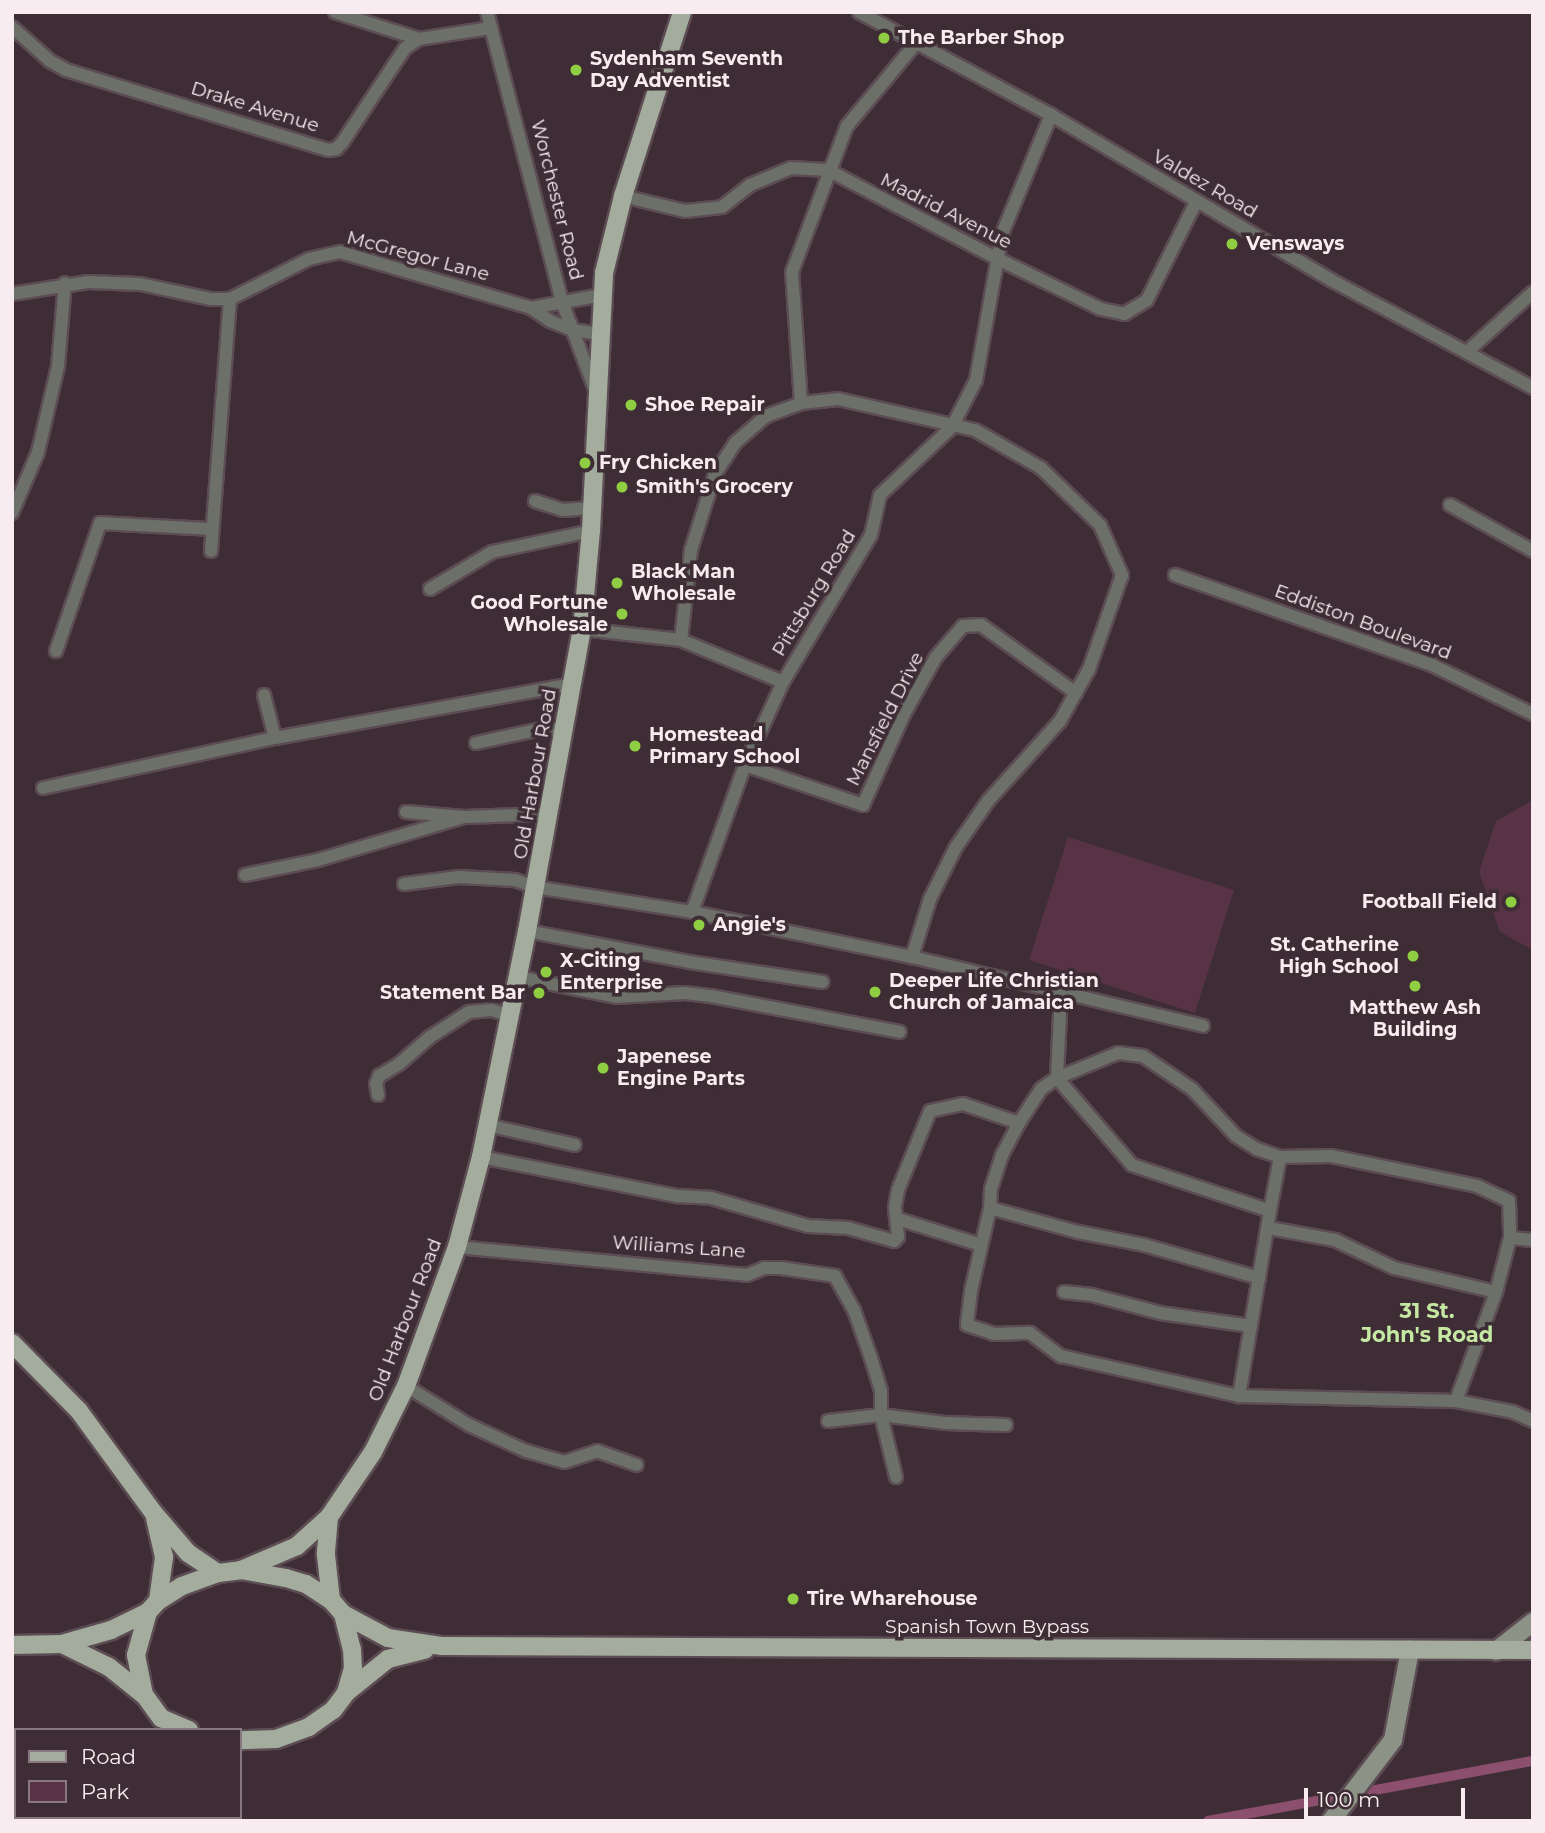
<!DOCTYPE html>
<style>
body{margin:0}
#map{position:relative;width:1545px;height:1833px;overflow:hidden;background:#3e2d35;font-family:Montserrat,sans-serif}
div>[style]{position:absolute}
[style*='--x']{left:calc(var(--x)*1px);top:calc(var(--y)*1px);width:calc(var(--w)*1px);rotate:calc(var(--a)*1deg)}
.green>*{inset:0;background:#583345}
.canal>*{height:10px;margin:-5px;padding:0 5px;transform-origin:5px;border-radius:5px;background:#8c4f6d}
.roads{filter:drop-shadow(2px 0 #5c4c53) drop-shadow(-2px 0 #5c4c53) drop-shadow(0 2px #5c4c53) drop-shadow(0 -2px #5c4c53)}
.street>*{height:12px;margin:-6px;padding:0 6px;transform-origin:6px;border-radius:6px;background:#6c7069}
.secondary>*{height:18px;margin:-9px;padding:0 9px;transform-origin:9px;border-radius:9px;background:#8c9286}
.primary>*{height:18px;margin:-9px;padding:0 9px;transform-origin:9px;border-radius:9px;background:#a4ad9d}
.dots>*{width:19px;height:19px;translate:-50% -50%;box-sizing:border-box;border:4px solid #3e2d35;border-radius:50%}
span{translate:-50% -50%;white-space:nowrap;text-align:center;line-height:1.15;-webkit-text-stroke:7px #3e2d35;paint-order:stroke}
.poi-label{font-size:19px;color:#f8ecf1;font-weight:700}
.left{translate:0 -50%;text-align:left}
.right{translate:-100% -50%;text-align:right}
.street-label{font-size:19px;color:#f8ecf1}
.neighbourhood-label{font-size:21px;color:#c5e9a3;font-weight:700}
.frame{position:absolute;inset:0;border:14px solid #f8ecf1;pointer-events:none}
.legend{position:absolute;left:14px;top:1728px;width:228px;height:91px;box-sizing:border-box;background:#3e2d35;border:2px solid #887980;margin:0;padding:9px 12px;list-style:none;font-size:21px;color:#f8ecf1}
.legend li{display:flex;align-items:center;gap:14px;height:35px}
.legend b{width:35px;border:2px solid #887980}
.scale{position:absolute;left:1304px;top:1788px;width:161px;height:32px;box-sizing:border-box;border:4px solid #f8ecf1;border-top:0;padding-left:9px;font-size:21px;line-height:24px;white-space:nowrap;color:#f8ecf1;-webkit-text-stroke:5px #3e2d35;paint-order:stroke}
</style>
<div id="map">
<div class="green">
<i style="clip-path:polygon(1533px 800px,1533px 950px,1500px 932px,1479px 872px,1496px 821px)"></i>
<i style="clip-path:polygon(1068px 837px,1234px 890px,1195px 1013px,1029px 960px)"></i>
</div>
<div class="canal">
<i style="--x:1208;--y:1821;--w:330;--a:-10.5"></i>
</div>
<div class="roads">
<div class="street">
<i style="--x:335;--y:12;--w:88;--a:17.8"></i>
<i style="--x:487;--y:12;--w:300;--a:75.5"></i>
<i style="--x:562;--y:302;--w:96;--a:69.3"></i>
<i style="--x:859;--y:12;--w:218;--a:28.2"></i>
<i style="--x:1051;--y:115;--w:325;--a:30.5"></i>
<i style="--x:1331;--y:280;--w:229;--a:28.1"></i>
<i style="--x:12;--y:27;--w:51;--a:41.8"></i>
<i style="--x:50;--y:61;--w:18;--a:29"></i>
<i style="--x:66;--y:70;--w:274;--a:17"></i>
<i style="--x:328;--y:150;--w:8;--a:-7"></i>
<i style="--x:336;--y:149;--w:8;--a:-45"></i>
<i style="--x:342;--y:143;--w:114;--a:-56.4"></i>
<i style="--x:405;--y:48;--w:17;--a:-33"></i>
<i style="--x:419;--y:39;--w:73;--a:-8.7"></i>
<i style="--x:623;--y:196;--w:64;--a:13.6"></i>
<i style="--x:685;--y:211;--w:37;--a:-6"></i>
<i style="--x:722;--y:207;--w:36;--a:-38"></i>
<i style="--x:750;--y:185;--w:44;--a:-22.5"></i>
<i style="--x:791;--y:168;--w:37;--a:3"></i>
<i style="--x:828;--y:170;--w:192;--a:27.6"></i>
<i style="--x:998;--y:259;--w:114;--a:25.9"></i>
<i style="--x:1101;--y:309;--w:24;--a:12"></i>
<i style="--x:1124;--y:314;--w:27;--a:-31"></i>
<i style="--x:1147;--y:300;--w:110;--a:-63.4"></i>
<i style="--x:12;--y:294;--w:77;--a:-9"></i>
<i style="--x:88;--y:282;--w:52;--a:2.2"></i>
<i style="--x:140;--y:284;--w:73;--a:11.9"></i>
<i style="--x:211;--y:299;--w:19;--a:0"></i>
<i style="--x:230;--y:299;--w:89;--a:-26.9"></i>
<i style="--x:309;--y:259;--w:32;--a:-13"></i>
<i style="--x:340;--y:252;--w:199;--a:16.3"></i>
<i style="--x:531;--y:308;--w:23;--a:34"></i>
<i style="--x:550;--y:321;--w:24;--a:22"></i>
<i style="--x:572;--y:330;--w:27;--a:8"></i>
<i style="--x:531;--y:308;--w:72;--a:-10.4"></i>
<i style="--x:1468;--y:351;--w:88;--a:-42.2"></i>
<i style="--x:801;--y:403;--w:131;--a:-93.9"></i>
<i style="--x:792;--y:272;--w:156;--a:-69.4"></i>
<i style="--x:847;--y:126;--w:109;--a:-50.2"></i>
<i style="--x:535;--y:501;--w:28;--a:18"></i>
<i style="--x:562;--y:510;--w:30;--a:-4"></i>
<i style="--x:1450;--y:505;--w:95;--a:29"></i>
<i style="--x:12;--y:513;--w:66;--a:-66.9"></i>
<i style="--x:38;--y:452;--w:88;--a:-76.9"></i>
<i style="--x:58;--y:366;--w:83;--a:-85.2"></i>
<i style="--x:211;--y:551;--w:253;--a:-85.7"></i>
<i style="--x:1175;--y:575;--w:272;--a:19.3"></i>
<i style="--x:1432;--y:665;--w:112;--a:25.9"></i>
<i style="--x:430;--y:589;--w:72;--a:-30.8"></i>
<i style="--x:492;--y:552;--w:101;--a:-12"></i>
<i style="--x:582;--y:629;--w:100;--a:6.3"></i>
<i style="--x:681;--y:640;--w:110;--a:22.4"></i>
<i style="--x:681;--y:640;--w:91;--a:-83.7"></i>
<i style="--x:691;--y:550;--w:80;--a:-72.5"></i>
<i style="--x:715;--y:474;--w:37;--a:-57"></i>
<i style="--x:735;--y:443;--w:41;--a:-41.1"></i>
<i style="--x:766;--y:416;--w:37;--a:-20"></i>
<i style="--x:801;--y:403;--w:37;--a:-6"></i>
<i style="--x:838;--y:399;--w:140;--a:12.8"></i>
<i style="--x:975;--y:430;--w:76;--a:29.9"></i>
<i style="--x:1041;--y:468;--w:82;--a:44"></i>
<i style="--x:1100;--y:525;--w:55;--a:66.3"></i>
<i style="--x:1122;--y:575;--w:100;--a:109.3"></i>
<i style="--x:1089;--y:669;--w:60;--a:119.1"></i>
<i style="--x:1060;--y:721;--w:108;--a:132"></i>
<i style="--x:988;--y:801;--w:56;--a:124.8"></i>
<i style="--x:956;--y:847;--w:58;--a:116.6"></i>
<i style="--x:930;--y:899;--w:61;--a:107.2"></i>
<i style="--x:56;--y:651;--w:135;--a:-71"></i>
<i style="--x:100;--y:523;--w:112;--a:3.1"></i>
<i style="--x:264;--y:695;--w:44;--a:75.7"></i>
<i style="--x:476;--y:743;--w:66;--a:-12.2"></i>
<i style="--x:541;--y:729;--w:23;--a:2"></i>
<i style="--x:745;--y:765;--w:125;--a:18.7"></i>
<i style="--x:863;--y:805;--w:100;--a:-65.7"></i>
<i style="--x:904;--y:714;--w:65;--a:-60.7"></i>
<i style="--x:936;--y:657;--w:41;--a:-48.9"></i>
<i style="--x:963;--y:626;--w:18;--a:-3"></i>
<i style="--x:981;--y:625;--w:117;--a:35.6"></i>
<i style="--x:43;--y:788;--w:237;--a:-12.2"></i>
<i style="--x:275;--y:738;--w:303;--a:-10.3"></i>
<i style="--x:406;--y:812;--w:58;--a:4.9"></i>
<i style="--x:464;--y:817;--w:85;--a:-2"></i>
<i style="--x:245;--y:875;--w:75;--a:-11.6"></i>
<i style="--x:318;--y:860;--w:152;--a:-16.4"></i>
<i style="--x:404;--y:884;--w:55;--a:-7.3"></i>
<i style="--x:459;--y:877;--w:56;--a:3.1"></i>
<i style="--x:515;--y:880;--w:21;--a:19"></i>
<i style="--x:535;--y:887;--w:159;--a:9"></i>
<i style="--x:692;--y:912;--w:225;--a:11.6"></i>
<i style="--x:912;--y:957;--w:299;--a:13.3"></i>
<i style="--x:692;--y:912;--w:156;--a:-70.2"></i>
<i style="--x:745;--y:765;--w:91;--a:-65.4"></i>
<i style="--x:783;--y:682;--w:171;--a:-59.1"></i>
<i style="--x:871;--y:535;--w:41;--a:-77.3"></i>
<i style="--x:880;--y:495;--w:99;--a:-43.4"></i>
<i style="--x:952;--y:427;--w:53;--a:-62.9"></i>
<i style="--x:976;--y:380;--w:148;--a:-79.9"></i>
<i style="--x:1002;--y:234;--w:129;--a:-67.6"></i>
<i style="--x:527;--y:931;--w:165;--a:10.8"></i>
<i style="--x:689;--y:962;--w:135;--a:8.5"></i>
<i style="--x:518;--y:977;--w:100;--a:11.5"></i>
<i style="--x:616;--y:997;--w:69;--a:-3.3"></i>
<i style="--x:685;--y:993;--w:26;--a:7"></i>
<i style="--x:711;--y:996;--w:192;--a:10.8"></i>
<i style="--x:1061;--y:992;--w:86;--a:92.7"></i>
<i style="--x:1057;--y:1078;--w:115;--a:49.2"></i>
<i style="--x:1132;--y:1165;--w:145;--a:18.4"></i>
<i style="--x:1270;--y:1211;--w:188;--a:99.5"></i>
<i style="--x:378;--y:1095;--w:11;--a:-100"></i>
<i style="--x:376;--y:1084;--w:9;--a:-69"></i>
<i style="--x:379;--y:1076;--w:23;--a:-31"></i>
<i style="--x:399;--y:1064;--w:41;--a:-41.1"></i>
<i style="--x:430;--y:1037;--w:46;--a:-32.7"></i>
<i style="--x:469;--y:1012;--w:22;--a:-5"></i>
<i style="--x:491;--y:1010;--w:20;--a:15"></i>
<i style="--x:1019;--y:1123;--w:36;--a:118"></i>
<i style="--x:1002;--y:1155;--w:36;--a:108"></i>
<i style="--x:991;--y:1189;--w:19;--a:93"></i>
<i style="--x:990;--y:1208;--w:85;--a:102.9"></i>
<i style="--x:971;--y:1291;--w:34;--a:97"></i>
<i style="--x:967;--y:1325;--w:28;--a:18"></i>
<i style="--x:994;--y:1334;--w:36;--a:-2"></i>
<i style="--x:1030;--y:1333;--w:39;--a:37"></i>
<i style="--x:1061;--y:1356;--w:182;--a:12.7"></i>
<i style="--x:1239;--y:1396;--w:217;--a:1.3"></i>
<i style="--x:1456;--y:1401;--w:58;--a:10.9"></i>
<i style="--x:1513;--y:1412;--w:22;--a:24"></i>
<i style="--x:487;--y:1125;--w:90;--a:12.8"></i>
<i style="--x:481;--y:1157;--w:200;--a:11.3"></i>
<i style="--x:677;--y:1196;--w:34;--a:3"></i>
<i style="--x:711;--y:1198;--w:101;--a:16.1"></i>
<i style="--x:808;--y:1226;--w:40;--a:2.9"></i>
<i style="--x:848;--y:1228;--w:48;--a:15.8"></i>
<i style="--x:894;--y:1241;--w:6;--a:-45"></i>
<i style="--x:898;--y:1237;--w:30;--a:-96"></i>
<i style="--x:895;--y:1207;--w:17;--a:-80"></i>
<i style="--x:898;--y:1190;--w:85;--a:-67.9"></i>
<i style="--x:930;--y:1111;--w:34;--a:-12"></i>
<i style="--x:963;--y:1104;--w:59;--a:18.7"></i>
<i style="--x:1019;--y:1123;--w:40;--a:-57.1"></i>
<i style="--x:1041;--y:1089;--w:19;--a:-35"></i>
<i style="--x:1057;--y:1078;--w:66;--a:-22.3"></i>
<i style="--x:1118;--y:1053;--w:25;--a:7"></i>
<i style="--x:1143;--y:1056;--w:59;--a:34"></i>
<i style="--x:1192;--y:1089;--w:64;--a:46.9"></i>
<i style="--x:1236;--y:1136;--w:25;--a:32"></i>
<i style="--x:1257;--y:1149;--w:24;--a:19"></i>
<i style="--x:1280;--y:1157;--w:51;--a:-1.1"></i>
<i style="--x:1331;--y:1156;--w:149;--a:11.6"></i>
<i style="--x:1477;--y:1186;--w:35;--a:25"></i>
<i style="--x:1509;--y:1201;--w:37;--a:88"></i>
<i style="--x:1510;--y:1238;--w:56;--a:104.5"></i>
<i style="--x:1496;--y:1292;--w:116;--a:110.2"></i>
<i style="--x:990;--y:1208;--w:91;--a:15.3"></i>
<i style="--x:1078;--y:1232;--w:67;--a:11.1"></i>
<i style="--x:1144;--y:1245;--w:120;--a:16"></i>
<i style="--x:1270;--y:1211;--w:55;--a:-79.5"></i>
<i style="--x:898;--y:1219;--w:87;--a:17.4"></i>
<i style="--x:1269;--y:1228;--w:67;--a:10.3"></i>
<i style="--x:1335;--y:1240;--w:65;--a:25.4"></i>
<i style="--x:1394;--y:1268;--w:105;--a:13.2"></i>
<i style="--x:1510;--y:1238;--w:23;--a:5"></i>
<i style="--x:457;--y:1247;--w:291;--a:5.5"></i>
<i style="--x:747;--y:1275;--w:18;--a:-22"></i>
<i style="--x:764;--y:1268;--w:17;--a:0"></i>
<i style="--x:781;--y:1268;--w:55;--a:8.4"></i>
<i style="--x:835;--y:1276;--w:39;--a:61"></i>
<i style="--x:854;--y:1310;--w:51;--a:70.5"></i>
<i style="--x:871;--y:1358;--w:34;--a:73"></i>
<i style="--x:881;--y:1391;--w:24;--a:90"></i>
<i style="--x:881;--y:1415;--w:64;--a:7.1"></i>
<i style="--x:945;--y:1423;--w:61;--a:1.9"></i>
<i style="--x:1064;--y:1292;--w:28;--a:6"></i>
<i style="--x:1092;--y:1295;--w:70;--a:14.8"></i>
<i style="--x:1160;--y:1313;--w:92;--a:8.1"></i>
<i style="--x:406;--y:1386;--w:74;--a:31.8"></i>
<i style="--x:469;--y:1425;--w:63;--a:24.5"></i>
<i style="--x:526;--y:1451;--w:40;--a:16"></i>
<i style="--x:564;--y:1462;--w:35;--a:-18"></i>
<i style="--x:597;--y:1451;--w:42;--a:19.3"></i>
<i style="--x:828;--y:1421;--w:53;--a:-6.5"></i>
<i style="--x:881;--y:1415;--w:64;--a:76.4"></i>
</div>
<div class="secondary">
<i style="--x:1496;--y:1651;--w:47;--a:-38.1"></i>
<i style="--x:183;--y:1821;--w:4;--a:-63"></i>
<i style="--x:1331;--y:1821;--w:102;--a:-52.6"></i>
<i style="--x:1393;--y:1740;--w:92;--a:-79.3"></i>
</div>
<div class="primary">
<i style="--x:12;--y:1343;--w:95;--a:45.4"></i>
<i style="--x:79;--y:1411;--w:125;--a:53.8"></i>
<i style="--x:153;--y:1512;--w:54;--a:49.5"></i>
<i style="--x:188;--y:1553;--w:36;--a:34"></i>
<i style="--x:329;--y:1517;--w:38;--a:95"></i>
<i style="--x:326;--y:1555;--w:45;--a:83.7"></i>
<i style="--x:155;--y:1518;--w:40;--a:77"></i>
<i style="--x:164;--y:1557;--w:44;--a:97.8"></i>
<i style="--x:241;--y:1570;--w:61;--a:-23.2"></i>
<i style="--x:297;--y:1546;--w:43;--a:-42.2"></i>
<i style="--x:329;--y:1517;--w:78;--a:-55.9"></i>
<i style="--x:373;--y:1452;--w:74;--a:-63.4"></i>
<i style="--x:406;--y:1386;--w:148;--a:-69.9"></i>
<i style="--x:457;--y:1247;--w:93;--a:-75.1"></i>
<i style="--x:481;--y:1157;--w:231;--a:-78.5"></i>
<i style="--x:527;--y:931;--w:307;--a:-79.7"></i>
<i style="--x:582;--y:629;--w:98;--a:-84.8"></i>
<i style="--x:591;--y:531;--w:258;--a:-87.1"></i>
<i style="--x:604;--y:273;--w:79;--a:-76.1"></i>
<i style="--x:623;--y:196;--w:193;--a:-72.2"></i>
<i style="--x:343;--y:1614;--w:51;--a:28.1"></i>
<i style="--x:388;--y:1638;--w:55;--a:8.4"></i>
<i style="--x:442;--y:1646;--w:1091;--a:0.21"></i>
<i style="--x:62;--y:1644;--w:52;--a:26.1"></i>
<i style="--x:109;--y:1667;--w:45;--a:38.7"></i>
<i style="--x:12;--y:1645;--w:50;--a:-1.1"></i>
<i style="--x:62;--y:1644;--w:51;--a:-15.9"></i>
<i style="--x:111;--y:1630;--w:41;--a:-25.9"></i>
<i style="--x:347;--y:1692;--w:53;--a:-38.8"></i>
<i style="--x:388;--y:1659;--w:38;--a:-14"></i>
<i style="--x:189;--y:1730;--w:30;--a:-157"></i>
<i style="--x:161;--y:1718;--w:29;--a:-126"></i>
<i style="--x:144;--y:1695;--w:41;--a:-101.3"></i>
<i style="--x:136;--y:1655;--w:45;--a:-74.4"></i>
<i style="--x:148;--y:1612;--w:15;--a:-48"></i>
<i style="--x:158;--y:1601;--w:28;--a:-32"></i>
<i style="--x:182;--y:1586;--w:38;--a:-20"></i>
<i style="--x:218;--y:1573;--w:23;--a:-7"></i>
<i style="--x:241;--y:1570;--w:46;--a:10.1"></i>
<i style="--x:286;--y:1578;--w:21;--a:17"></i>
<i style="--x:306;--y:1584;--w:30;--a:33"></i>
<i style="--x:331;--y:1600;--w:18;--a:49"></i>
<i style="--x:343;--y:1614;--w:36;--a:76"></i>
<i style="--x:352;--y:1649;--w:19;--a:87"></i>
<i style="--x:353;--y:1668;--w:26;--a:106"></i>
<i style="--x:346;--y:1693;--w:21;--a:127"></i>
<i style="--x:333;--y:1710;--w:29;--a:145"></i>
<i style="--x:309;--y:1727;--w:35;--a:160"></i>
<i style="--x:276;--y:1739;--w:36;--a:178"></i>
</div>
</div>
<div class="dots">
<i style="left:884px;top:38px;background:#8fcd42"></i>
<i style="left:576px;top:70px;background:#8fcd42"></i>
<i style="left:1232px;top:244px;background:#8fcd42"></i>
<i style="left:631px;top:405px;background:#8fcd42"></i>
<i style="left:585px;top:463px;background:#8fcd42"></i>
<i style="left:622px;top:487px;background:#8fcd42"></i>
<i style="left:617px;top:583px;background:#8fcd42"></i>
<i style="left:622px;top:614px;background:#8fcd42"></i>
<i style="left:635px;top:746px;background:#8fcd42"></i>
<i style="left:1511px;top:902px;background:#8fcd42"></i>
<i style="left:699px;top:925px;background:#8fcd42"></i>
<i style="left:1413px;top:956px;background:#8fcd42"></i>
<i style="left:546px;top:972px;background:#8fcd42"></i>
<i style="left:1415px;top:986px;background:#8fcd42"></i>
<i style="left:875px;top:992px;background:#8fcd42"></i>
<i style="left:539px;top:993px;background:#8fcd42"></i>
<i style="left:603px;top:1068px;background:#8fcd42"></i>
<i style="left:793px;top:1599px;background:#8fcd42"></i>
</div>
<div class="poi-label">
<span class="left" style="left:898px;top:38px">The Barber Shop</span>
<span class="left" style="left:590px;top:70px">Sydenham Seventh<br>Day Adventist</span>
<span class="left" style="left:1246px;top:244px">Vensways</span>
<span class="left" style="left:645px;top:405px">Shoe Repair</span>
<span class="left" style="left:599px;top:463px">Fry Chicken</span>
<span class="left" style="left:636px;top:487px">Smith's Grocery</span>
<span class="left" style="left:631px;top:583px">Black Man<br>Wholesale</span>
<span class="right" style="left:608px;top:614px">Good Fortune<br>Wholesale</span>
<span class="left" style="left:649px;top:746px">Homestead<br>Primary School</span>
<span class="right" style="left:1497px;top:902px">Football Field</span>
<span class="left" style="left:713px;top:925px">Angie's</span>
<span class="right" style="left:1399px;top:956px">St. Catherine<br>High School</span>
<span class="left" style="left:560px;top:972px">X-Citing<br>Enterprise</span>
<span class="left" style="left:889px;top:992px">Deeper Life Christian<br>Church of Jamaica</span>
<span class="right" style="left:525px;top:993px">Statement Bar</span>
<span style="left:1415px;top:1019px">Matthew Ash<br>Building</span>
<span class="left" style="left:617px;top:1068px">Japenese<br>Engine Parts</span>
<span class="left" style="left:807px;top:1599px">Tire Wharehouse</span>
</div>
<div class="street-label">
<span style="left:255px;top:107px;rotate:17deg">Drake Avenue</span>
<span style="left:1205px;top:184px;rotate:30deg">Valdez Road</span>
<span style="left:557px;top:200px;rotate:76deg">Worchester Road</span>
<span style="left:946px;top:211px;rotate:27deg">Madrid Avenue</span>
<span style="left:418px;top:256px;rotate:15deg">McGregor Lane</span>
<span style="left:814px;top:593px;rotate:-59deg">Pittsburg Road</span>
<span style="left:1363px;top:622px;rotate:20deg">Eddiston Boulevard</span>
<span style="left:885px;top:719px;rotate:-63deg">Mansfield Drive</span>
<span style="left:535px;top:774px;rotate:-80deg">Old Harbour Road</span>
<span style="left:679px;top:1247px;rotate:4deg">Williams Lane</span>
<span style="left:405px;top:1320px;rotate:-69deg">Old Harbour Road</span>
<span style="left:987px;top:1627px">Spanish Town Bypass</span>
</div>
<div class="neighbourhood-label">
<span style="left:1427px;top:1323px">31 St.<br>John's Road</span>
</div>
<div class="frame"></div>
<ul class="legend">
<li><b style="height:9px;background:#a4ad9d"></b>Road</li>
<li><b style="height:19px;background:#583345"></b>Park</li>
</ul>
<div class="scale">100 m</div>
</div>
